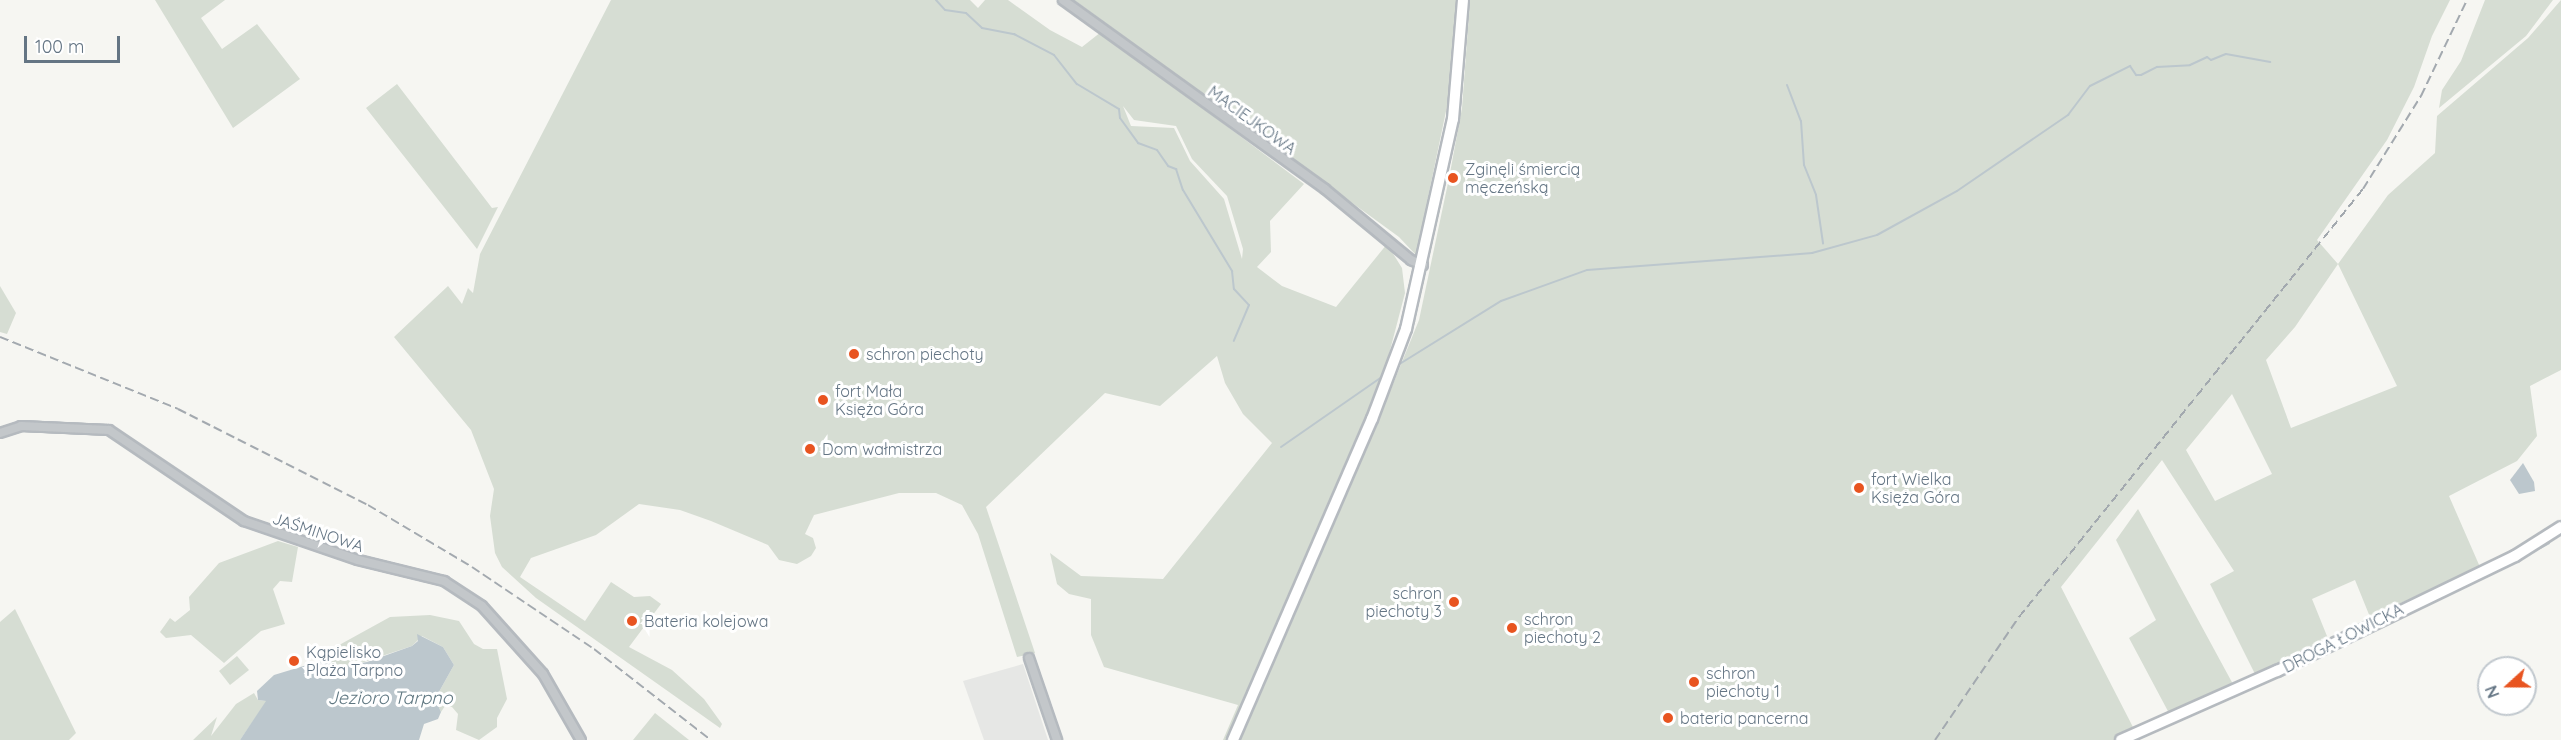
<!DOCTYPE html>
<meta charset="utf-8">
<style>
body{margin:0}
#map{position:relative;width:2561px;height:740px;overflow:hidden;background:#f6f6f2;font-family:Quicksand,sans-serif}
div>[style]{position:absolute}
[style*='--x']{left:calc(var(--x)*1px);top:calc(var(--y)*1px);width:calc(var(--w)*1px);rotate:calc(var(--a)*1deg)}
.built>*{inset:0;background:#e6e7e5}
.green>*{inset:0;background:#d6ddd3}
.water>*{inset:0;background:#bcc7cd}
.stream>*{height:2px;margin:-1px;padding:0 1px;transform-origin:1px;border-radius:1px;background:#bcc7cd}
.roads{filter:drop-shadow(2px 0 #b5babf) drop-shadow(-2px 0 #b5babf) drop-shadow(0 2px #b5babf) drop-shadow(0 -2px #b5babf)}
.street>*{height:8px;margin:-4px;padding:0 4px;transform-origin:4px;border-radius:4px;background:#c3c7ca}
.secondary>*{height:10px;margin:-5px;padding:0 5px;transform-origin:5px;border-radius:5px;background:#fff}
.rail>*{height:2px;margin-top:-1px;transform-origin:0;background:repeating-linear-gradient(90deg,#a3a9af 0 9px,transparent 0 13.5px)}
.dots>*{width:16px;height:16px;translate:-50% -50%;box-sizing:border-box;border:3px solid #fff;border-radius:50%}
span{translate:-50% -50%;white-space:nowrap;text-align:center;line-height:1.15;-webkit-text-stroke:6px #fff;paint-order:stroke}
.street-label{font-size:16px;color:#647584}
.poi-label{font-size:16px;color:#647584}
.left{translate:0 -50%;text-align:left}
.right{translate:-100% -50%;text-align:right}
.water-label{font-size:18px;color:#5f7781;font-style:italic}
.north{position:absolute;left:2477px;top:656px;width:60px;height:60px;box-sizing:border-box;background:#fff;border:2px solid #c1c8ce;border-radius:50%;rotate:249deg;font-size:16px;font-weight:700;line-height:24px;text-align:center;color:#647584}
.north::after{content:'';display:block;margin:auto;width:21px;height:27px;background:#e85420;clip-path:polygon(50% 0,100% 100%,50% 72%,0 100%)}
.scale{position:absolute;left:24px;top:36px;width:96px;height:27px;box-sizing:border-box;border:3px solid #647584;border-top:0;padding-left:8px;font-size:18px;line-height:21px;white-space:nowrap;color:#647584;-webkit-text-stroke:4px #fff;paint-order:stroke}
</style>
<div id="map">
<div class="built">
<i style="clip-path:polygon(1023px 664px,1048px 740px,984px 740px,963px 681px)"></i>
</div>
<div class="green">
<i style="clip-path:polygon(155px 0,225px 0,201px 18px,222px 49px,257px 24px,300px 79px,233px 128px)"></i>
<i style="clip-path:polygon(evenodd,611px 0,970px 0,978px 8px,985px 0,1008px 0,1050px 30px,1082px 47px,1101px 32px,1304px 184px,1270px 221px,1271px 252px,1257px 267px,1282px 286px,1336px 307px,1387px 244px,1402px 268px,1405px 293px,1388px 358px,1416px 320px,1374px 420px,1378px 421px,1419px 320px,1448px 183px,1456px 183px,1458px 174px,1450px 173px,1462px 108px,1470px 0,2450px 0,2432px 36px,2414px 87px,2387px 140px,2317px 240px,2338px 264px,2388px 195px,2435px 153px,2437px 116px,2528px 38px,2561px 0,2561px 370px,2530px 386px,2537px 436px,2517px 461px,2449px 496px,2480px 567px,2370px 617px,2355px 580px,2312px 599px,2329px 641px,2256px 676px,2210px 584px,2234px 571px,2162px 460px,2061px 587px,2135px 731px,2115px 740px,1223px 740px,1238px 705px,1104px 667px,1091px 635px,1091px 599px,1069px 594px,1057px 584px,1050px 553px,1081px 576px,1163px 579px,1272px 443px,1243px 414px,1225px 383px,1217px 356px,1160px 406px,1105px 393px,986px 507px,1035px 653px,1017px 657px,978px 534px,962px 505px,936px 493px,899px 493px,814px 515px,805px 534px,813px 538px,816px 548px,811px 556px,797px 564px,779px 560px,768px 545px,711px 521px,680px 510px,639px 504px,596px 535px,531px 558px,520px 577px,585px 621px,611px 582px,634px 597px,650px 596px,661px 604px,629px 647px,672px 670px,704px 699px,722px 724px,720px 728px,536px 598px,502px 567px,495px 553px,490px 516px,494px 489px,471px 430px,394px 337px,448px 286px,462px 304px,468px 288px,473px 293px,480px 254px,611px 0,1123px 106px,1134px 120px,1176px 126px,1192px 159px,1227px 196px,1243px 249px,1242px 259px,1224px 199px,1190px 161px,1174px 128px,1131px 126px,1123px 106px,611px 0,2338px 264px,2397px 386px,2291px 428px,2266px 360px,2295px 327px,2338px 264px,611px 0,2232px 394px,2272px 474px,2215px 501px,2186px 450px,2232px 394px)"></i>
<i style="clip-path:polygon(1074px 0,1458px 0,1450px 92px,1416px 255px,1399px 237px)"></i>
<i style="clip-path:polygon(2485px 0,2553px 0,2526px 36px,2439px 108px,2442px 90px,2461px 61px)"></i>
<i style="clip-path:polygon(397px 84px,492px 208px,498px 207px,477px 249px,366px 108px)"></i>
<i style="clip-path:polygon(0 286px,16px 313px,7px 334px,0 332px)"></i>
<i style="clip-path:polygon(2138px 509px,2234px 686px,2170px 715px,2129px 638px,2156px 620px,2116px 540px)"></i>
<i style="clip-path:polygon(278px 541px,298px 547px,292px 582px,280px 581px,273px 589px,285px 624px,261px 631px,224px 663px,191px 635px,166px 638px,160px 632px,170px 618px,175px 622px,190px 610px,189px 597px,219px 563px)"></i>
<i style="clip-path:polygon(15px 609px,76px 733px,69px 740px,0 740px,0 622px)"></i>
<i style="clip-path:polygon(430px 615px,459px 621px,474px 644px,483px 649px,497px 649px,507px 699px,497px 718px,497px 727px,479px 740px,456px 730px,458px 714px,452px 707px,445px 706px,441px 712px,435px 699px,454px 665px,443px 647px,422px 636px,412px 646px,355px 665px,333px 669px,328px 658px,341px 644px,390px 617px)"></i>
<i style="clip-path:polygon(237px 656px,249px 670px,230px 685px,219px 671px)"></i>
<i style="clip-path:polygon(254px 693px,258px 700px,267px 701px,240px 740px,193px 740px,217px 717px,211px 736px,236px 704px)"></i>
<i style="clip-path:polygon(655px 713px,689px 740px,633px 740px)"></i>
</div>
<div class="water">
<i style="clip-path:polygon(2523px 463px,2534px 482px,2535px 491px,2519px 494px,2510px 480px)"></i>
<i style="clip-path:polygon(417px 634px,443px 647px,454px 665px,435px 699px,441px 712px,438px 719px,424px 724px,419px 740px,240px 740px,266px 701px,258px 700px,257px 691px,274px 675px,330px 658px,333px 668px,367px 662px,412px 646px,418px 641px)"></i>
</div>
<div class="stream">
<i style="--x:936;--y:0;--w:13;--a:48"></i>
<i style="--x:945;--y:10;--w:21;--a:8"></i>
<i style="--x:966;--y:13;--w:22;--a:43"></i>
<i style="--x:982;--y:28;--w:33;--a:11"></i>
<i style="--x:1014;--y:34;--w:45;--a:27.7"></i>
<i style="--x:1054;--y:55;--w:37;--a:52"></i>
<i style="--x:1077;--y:84;--w:49;--a:30.8"></i>
<i style="--x:1119;--y:109;--w:9;--a:84"></i>
<i style="--x:1120;--y:118;--w:31;--a:54"></i>
<i style="--x:1138;--y:143;--w:20;--a:20"></i>
<i style="--x:1157;--y:150;--w:19;--a:55"></i>
<i style="--x:1168;--y:166;--w:9;--a:21"></i>
<i style="--x:1176;--y:169;--w:22;--a:72"></i>
<i style="--x:1183;--y:190;--w:95;--a:58.8"></i>
<i style="--x:1232;--y:271;--w:18;--a:84"></i>
<i style="--x:1234;--y:289;--w:22;--a:47"></i>
<i style="--x:1249;--y:305;--w:39;--a:113"></i>
<i style="--x:1787;--y:85;--w:39;--a:69"></i>
<i style="--x:1801;--y:121;--w:44;--a:86.1"></i>
<i style="--x:1804;--y:165;--w:32;--a:68"></i>
<i style="--x:1816;--y:195;--w:49;--a:81.7"></i>
<i style="--x:1398;--y:365;--w:121;--a:-31.9"></i>
<i style="--x:1501;--y:301;--w:91;--a:-19.8"></i>
<i style="--x:1587;--y:270;--w:226;--a:-4.3"></i>
<i style="--x:1812;--y:253;--w:67;--a:-15.5"></i>
<i style="--x:1877;--y:235;--w:91;--a:-28.8"></i>
<i style="--x:1957;--y:191;--w:135;--a:-34.4"></i>
<i style="--x:2068;--y:115;--w:36;--a:-53"></i>
<i style="--x:2090;--y:86;--w:45;--a:-26.6"></i>
<i style="--x:2130;--y:66;--w:11;--a:56"></i>
<i style="--x:2136;--y:75;--w:5;--a:0"></i>
<i style="--x:2141;--y:75;--w:18;--a:-27"></i>
<i style="--x:2157;--y:67;--w:33;--a:-3"></i>
<i style="--x:2190;--y:65;--w:19;--a:-25"></i>
<i style="--x:2207;--y:57;--w:5;--a:37"></i>
<i style="--x:2211;--y:60;--w:16;--a:-22"></i>
<i style="--x:2226;--y:54;--w:45;--a:10.3"></i>
<i style="--x:1281;--y:447;--w:124;--a:-34.8"></i>
<i style="--x:2525;--y:556;--w:27;--a:-28"></i>
<i style="--x:2428;--y:604;--w:79;--a:-25.6"></i>
</div>
<div class="roads">
<div class="street">
<i style="--x:1063;--y:0;--w:323;--a:35.8"></i>
<i style="--x:1325;--y:189;--w:112;--a:39.5"></i>
<i style="--x:1411;--y:260;--w:13;--a:23"></i>
<i style="--x:0;--y:433;--w:22;--a:-18"></i>
<i style="--x:21;--y:426;--w:88;--a:2.6"></i>
<i style="--x:109;--y:430;--w:163;--a:34"></i>
<i style="--x:244;--y:521;--w:120;--a:18.9"></i>
<i style="--x:358;--y:560;--w:89;--a:13.7"></i>
<i style="--x:444;--y:581;--w:45;--a:33.3"></i>
<i style="--x:482;--y:606;--w:91;--a:48.1"></i>
<i style="--x:543;--y:674;--w:76;--a:60.1"></i>
<i style="--x:1029;--y:658;--w:87;--a:71.1"></i>
</div>
<div class="secondary">
<i style="--x:1233;--y:740;--w:350;--a:-66.6"></i>
<i style="--x:1372;--y:419;--w:96;--a:-69.3"></i>
<i style="--x:1406;--y:329;--w:215;--a:-77.4"></i>
<i style="--x:1453;--y:119;--w:119;--a:-85.2"></i>
<i style="--x:2121;--y:740;--w:171;--a:-23.9"></i>
<i style="--x:2277;--y:671;--w:264;--a:-25.8"></i>
<i style="--x:2515;--y:556;--w:54;--a:-32.2"></i>
</div>
</div>
<div class="rail">
<i style="--x:0;--y:337;--w:192;--a:22"></i>
<i style="--x:178;--y:409;--w:213;--a:26.8"></i>
<i style="--x:368;--y:505;--w:121;--a:30.8"></i>
<i style="--x:472;--y:567;--w:147;--a:33.9"></i>
<i style="--x:594;--y:649;--w:148;--a:37.9"></i>
<i style="--x:1935;--y:740;--w:149;--a:-55.7"></i>
<i style="--x:2019;--y:617;--w:549;--a:-51.21"></i>
<i style="--x:2363;--y:189;--w:110;--a:-58.1"></i>
<i style="--x:2421;--y:96;--w:106;--a:-64.4"></i>
</div>
<div class="dots">
<i style="left:1453px;top:178px;background:#e85420"></i>
<i style="left:854px;top:354px;background:#e85420"></i>
<i style="left:823px;top:400px;background:#e85420"></i>
<i style="left:810px;top:449px;background:#e85420"></i>
<i style="left:1859px;top:488px;background:#e85420"></i>
<i style="left:1454px;top:602px;background:#e85420"></i>
<i style="left:632px;top:621px;background:#e85420"></i>
<i style="left:1512px;top:628px;background:#e85420"></i>
<i style="left:294px;top:661px;background:#e85420"></i>
<i style="left:1694px;top:682px;background:#e85420"></i>
<i style="left:1668px;top:718px;background:#e85420"></i>
</div>
<div class="street-label">
<span style="left:1252px;top:120px;rotate:36deg">MACIEJKOWA</span>
<span style="left:318px;top:532px;rotate:18deg">JAŚMINOWA</span>
<span style="left:2343px;top:638px;rotate:-27deg">DROGA ŁOWICKA</span>
</div>
<div class="poi-label">
<span class="left" style="left:1465px;top:178px">Zginęli śmiercią<br>męczeńską</span>
<span class="left" style="left:866px;top:354px">schron piechoty</span>
<span class="left" style="left:835px;top:400px">fort Mała<br>Księża Góra</span>
<span class="left" style="left:822px;top:449px">Dom wałmistrza</span>
<span class="left" style="left:1871px;top:488px">fort Wielka<br>Księża Góra</span>
<span class="right" style="left:1442px;top:602px">schron<br>piechoty 3</span>
<span class="left" style="left:1524px;top:628px">schron<br>piechoty 2</span>
<span class="left" style="left:644px;top:621px">Bateria kolejowa</span>
<span class="left" style="left:306px;top:661px">Kąpielisko<br>Plaża Tarpno</span>
<span class="left" style="left:1706px;top:682px">schron<br>piechoty 1</span>
<span class="left" style="left:1680px;top:718px">bateria pancerna</span>
</div>
<div class="water-label">
<span style="left:390px;top:698px">Jezioro Tarpno</span>
</div>
<div class="north">N</div>
<div class="scale">100 m</div>
</div>
